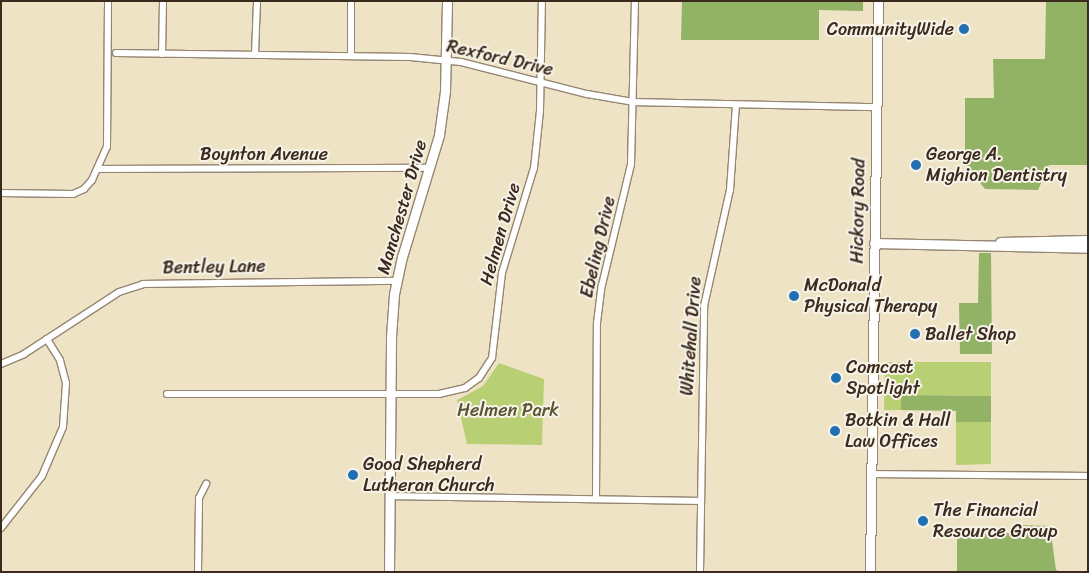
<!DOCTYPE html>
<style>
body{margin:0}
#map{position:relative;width:1089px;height:573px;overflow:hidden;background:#efe3c5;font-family:Sriracha,sans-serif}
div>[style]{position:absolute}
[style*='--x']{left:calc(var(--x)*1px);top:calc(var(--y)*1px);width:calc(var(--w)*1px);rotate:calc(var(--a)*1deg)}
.green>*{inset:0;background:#b8cf74}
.forest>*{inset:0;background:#92b266}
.roads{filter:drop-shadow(1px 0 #958672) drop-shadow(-1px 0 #958672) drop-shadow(0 1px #958672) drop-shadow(0 -1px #958672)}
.street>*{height:6px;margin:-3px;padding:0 3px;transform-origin:3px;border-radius:3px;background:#fff}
.secondary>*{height:9px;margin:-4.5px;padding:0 4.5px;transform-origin:4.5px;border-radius:4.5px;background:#fff}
.dots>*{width:14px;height:14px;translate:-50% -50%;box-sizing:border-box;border:2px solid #f7f3e8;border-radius:50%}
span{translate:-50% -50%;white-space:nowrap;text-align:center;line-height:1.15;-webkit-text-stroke:4px #f7f3e8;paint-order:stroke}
.poi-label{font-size:18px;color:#3b2a1e}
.right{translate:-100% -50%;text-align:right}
.left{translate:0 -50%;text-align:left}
.street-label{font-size:18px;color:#3b2a1e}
.park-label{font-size:18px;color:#5a5334}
.frame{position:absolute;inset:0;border:2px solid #3b2a1e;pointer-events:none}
</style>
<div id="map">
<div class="green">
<i style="clip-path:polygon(885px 362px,991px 362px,991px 396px,901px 395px,901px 410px,884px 410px)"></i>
<i style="clip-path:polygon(499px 363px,544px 379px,542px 445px,467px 444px,457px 400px,483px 386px)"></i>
<i style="clip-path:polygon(956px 422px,991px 422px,991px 464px,956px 465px)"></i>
</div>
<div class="forest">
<i style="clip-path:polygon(682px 1px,863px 1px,863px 11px,819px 10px,819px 40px,681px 40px)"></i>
<i style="clip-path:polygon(1046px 1px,1088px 1px,1087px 165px,1049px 165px,1038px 190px,985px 189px,965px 164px,965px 98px,994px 98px,993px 59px,1045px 59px)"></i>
<i style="clip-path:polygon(979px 253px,991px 253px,992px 354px,960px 354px,959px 303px,978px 303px)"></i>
<i style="clip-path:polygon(901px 395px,991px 396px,991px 422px,956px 422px,956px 411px,901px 410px)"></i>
<i style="clip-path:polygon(1018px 525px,1050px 526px,1056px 570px,1062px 572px,957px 572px,957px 534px,1014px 533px)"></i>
</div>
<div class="roads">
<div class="street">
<i style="--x:116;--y:53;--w:294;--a:0.8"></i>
<i style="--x:410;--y:57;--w:51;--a:5.6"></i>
<i style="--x:461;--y:62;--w:130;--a:14.3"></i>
<i style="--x:587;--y:94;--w:48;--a:9.7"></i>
<i style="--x:634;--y:102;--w:242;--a:1.2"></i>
<i style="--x:162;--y:54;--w:53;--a:-88.9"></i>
<i style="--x:255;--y:54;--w:53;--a:-87.8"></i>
<i style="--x:351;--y:55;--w:54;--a:-90"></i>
<i style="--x:98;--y:169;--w:333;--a:-0.2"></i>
<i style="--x:1;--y:193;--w:72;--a:0.8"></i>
<i style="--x:73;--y:194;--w:12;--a:-24"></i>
<i style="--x:84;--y:189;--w:12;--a:-48"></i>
<i style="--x:92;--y:180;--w:36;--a:-66"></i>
<i style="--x:107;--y:147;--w:146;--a:-89.6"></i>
<i style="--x:1;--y:364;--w:25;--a:-23"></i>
<i style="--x:24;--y:354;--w:113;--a:-33.1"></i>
<i style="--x:119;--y:292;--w:25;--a:-18"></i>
<i style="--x:143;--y:284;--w:254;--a:-0.7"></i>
<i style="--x:167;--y:394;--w:272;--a:0"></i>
<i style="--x:439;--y:394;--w:27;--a:-13"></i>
<i style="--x:465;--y:388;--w:17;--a:-36"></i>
<i style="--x:479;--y:378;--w:24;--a:-57"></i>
<i style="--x:492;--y:358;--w:86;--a:-83.3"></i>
<i style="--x:502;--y:273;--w:110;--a:-73.1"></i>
<i style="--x:534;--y:168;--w:57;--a:-84"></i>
<i style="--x:540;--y:111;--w:110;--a:-89"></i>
<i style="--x:871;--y:474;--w:217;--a:0.5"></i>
<i style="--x:389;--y:496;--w:312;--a:0.9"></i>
<i style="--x:596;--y:499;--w:176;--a:-89.7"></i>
<i style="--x:597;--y:323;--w:38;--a:-83"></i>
<i style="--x:602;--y:285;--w:124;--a:-76.5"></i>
<i style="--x:631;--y:164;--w:163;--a:-88.6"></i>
<i style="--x:1;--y:528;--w:66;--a:-51.7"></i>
<i style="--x:42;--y:476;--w:53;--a:-66.8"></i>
<i style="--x:63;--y:427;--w:44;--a:-86.1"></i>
<i style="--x:66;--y:383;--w:24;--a:-105"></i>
<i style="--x:60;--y:360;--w:25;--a:-122"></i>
<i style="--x:198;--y:572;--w:74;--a:-89.2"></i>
<i style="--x:199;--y:498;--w:16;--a:-63"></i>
<i style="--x:700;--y:572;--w:266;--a:-89.1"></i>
<i style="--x:704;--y:306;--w:119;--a:-77.4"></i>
<i style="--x:730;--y:190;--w:85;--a:-86"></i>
</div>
<div class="secondary">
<i style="--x:1000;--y:242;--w:88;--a:-1.3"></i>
<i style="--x:874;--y:243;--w:214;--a:1.3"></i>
<i style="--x:389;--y:572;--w:235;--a:-89.5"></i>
<i style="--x:391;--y:337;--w:43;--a:-86"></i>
<i style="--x:394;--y:294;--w:38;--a:-78"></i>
<i style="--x:402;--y:257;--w:127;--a:-73.1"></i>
<i style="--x:439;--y:135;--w:44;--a:-82.2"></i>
<i style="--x:445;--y:91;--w:90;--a:-88.7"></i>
<i style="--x:870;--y:572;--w:571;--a:-89.2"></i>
</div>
</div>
<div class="dots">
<i style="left:964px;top:29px;background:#1f6fb2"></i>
<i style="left:916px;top:165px;background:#1f6fb2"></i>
<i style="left:794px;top:296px;background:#1f6fb2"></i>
<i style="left:915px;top:334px;background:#1f6fb2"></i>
<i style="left:836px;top:378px;background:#1f6fb2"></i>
<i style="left:835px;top:431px;background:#1f6fb2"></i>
<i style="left:353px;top:475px;background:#1f6fb2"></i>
<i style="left:923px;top:521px;background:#1f6fb2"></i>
</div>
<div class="poi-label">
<span class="right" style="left:954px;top:29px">CommunityWide</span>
<span class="left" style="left:926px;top:165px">George A.<br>Mighion Dentistry</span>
<span class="left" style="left:804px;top:296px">McDonald<br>Physical Therapy</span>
<span class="left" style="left:925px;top:334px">Ballet Shop</span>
<span class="left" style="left:846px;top:378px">Comcast<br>Spotlight</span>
<span class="left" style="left:845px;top:431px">Botkin &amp; Hall<br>Law Offices</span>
<span class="left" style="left:363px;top:475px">Good Shepherd<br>Lutheran Church</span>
<span class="left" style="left:933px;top:521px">The Financial<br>Resource Group</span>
</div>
<div class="street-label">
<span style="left:500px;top:58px;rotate:13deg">Rexford Drive</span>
<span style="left:264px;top:154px">Boynton Avenue</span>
<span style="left:402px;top:207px;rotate:-74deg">Manchester Drive</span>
<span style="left:858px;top:211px;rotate:-89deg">Hickory Road</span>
<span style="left:500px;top:234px;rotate:-74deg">Helmen Drive</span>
<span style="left:598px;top:247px;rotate:-77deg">Ebeling Drive</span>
<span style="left:214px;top:267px;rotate:-1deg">Bentley Lane</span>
<span style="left:691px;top:336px;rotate:-86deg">Whitehall Drive</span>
</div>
<div class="park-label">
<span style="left:508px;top:410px">Helmen Park</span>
</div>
<div class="frame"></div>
</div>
